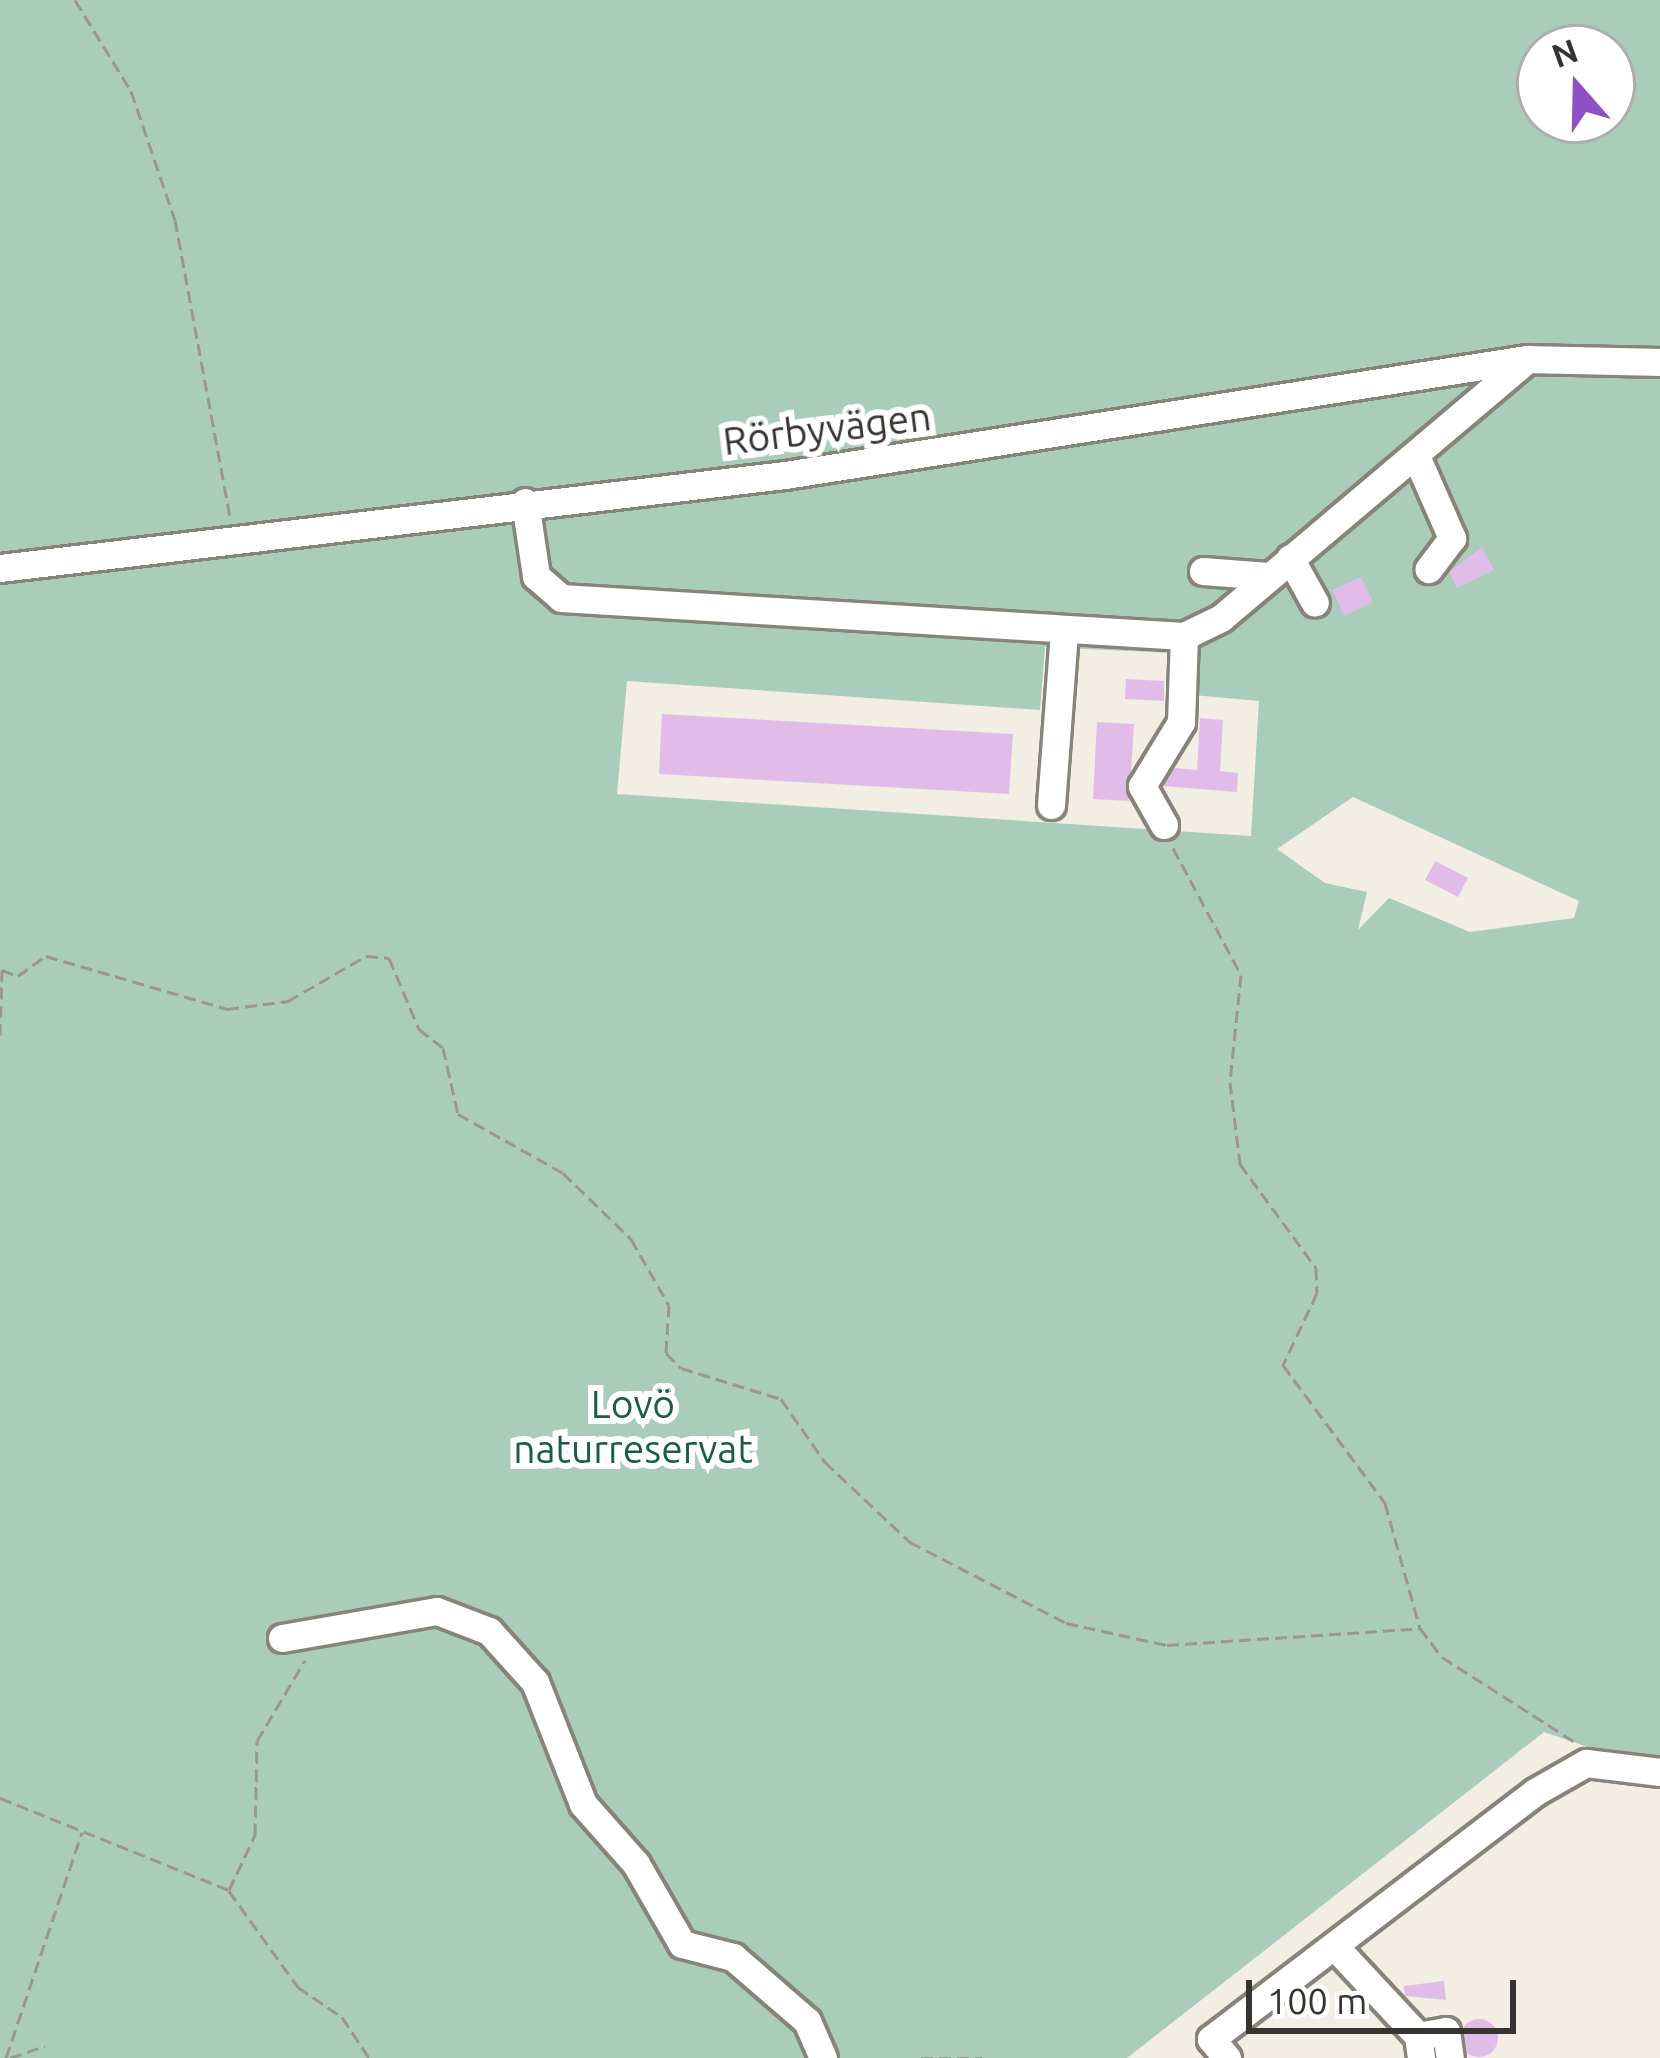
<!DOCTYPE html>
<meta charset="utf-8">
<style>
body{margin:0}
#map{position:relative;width:1660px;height:2058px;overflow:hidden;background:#f2eee3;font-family:Ubuntu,sans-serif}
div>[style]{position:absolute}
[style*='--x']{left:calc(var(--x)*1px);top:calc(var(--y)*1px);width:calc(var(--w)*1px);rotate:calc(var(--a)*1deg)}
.green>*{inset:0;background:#a9ccbb}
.building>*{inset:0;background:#e1bce8}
.round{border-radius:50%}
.path>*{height:3px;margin-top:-1.5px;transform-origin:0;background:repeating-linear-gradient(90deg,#99978f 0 12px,transparent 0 18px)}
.roads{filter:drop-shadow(3px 0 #87847a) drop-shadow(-3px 0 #87847a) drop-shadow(0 3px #87847a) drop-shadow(0 -3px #87847a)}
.minor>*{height:27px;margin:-13.5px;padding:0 13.5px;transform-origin:13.5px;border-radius:13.5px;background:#fff}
span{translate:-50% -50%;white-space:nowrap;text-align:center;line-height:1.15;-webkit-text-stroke:12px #fff;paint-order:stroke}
.street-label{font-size:39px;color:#353430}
.park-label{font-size:39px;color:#185e44}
.north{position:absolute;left:1516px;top:24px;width:120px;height:120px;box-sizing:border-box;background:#fff;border:3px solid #aeaeac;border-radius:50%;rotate:340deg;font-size:33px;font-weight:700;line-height:48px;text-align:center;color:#353430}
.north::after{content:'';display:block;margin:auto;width:42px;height:54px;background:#9050c5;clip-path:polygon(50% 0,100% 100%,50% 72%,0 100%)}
.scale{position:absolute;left:1246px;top:1980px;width:270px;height:54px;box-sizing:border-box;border:6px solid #353430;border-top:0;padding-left:15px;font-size:36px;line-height:42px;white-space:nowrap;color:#353430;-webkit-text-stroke:9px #fff;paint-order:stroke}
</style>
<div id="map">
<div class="green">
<i style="clip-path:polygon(evenodd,0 0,1660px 0,1660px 1772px,1544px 1732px,1127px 2058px,0 2058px,0 0,1540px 48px,1612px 48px,1612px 120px,1540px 120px,1540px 48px,0 0,1045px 647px,1193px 654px,1193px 695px,1259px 701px,1251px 836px,617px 794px,627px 681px,1040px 710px,1045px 647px,0 0,1353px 797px,1579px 901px,1574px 918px,1470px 932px,1389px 898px,1358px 930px,1367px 892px,1325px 883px,1277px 849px,1353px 797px)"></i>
</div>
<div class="building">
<i style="clip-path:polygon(1482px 547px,1494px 570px,1457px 588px,1449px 572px)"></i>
<i style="clip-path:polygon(1361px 577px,1373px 602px,1344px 616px,1332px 590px)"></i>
<i style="clip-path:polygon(1126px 679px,1164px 681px,1164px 701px,1125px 699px)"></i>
<i style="clip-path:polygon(662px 714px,1013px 734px,1009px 794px,659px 774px)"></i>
<i style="clip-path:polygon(1200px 718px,1223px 720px,1220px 771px,1238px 773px,1237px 792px,1163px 786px,1174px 768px,1197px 770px)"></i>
<i style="clip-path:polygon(1097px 722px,1134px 724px,1129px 801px,1093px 799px)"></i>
<i style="clip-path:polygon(1435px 861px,1468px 878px,1458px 897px,1425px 880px)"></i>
<i style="clip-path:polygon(1444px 1981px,1446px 2000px,1405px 1996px,1404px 1986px)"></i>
<i class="round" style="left:1460px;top:2019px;width:38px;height:38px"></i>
</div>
<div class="path">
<i style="--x:75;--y:0;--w:107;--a:58.4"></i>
<i style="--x:131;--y:91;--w:136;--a:71.2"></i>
<i style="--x:175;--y:220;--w:302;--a:79.5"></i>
<i style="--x:1173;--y:848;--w:144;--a:61.8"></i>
<i style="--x:1241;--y:975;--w:108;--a:95.9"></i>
<i style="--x:1230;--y:1082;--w:83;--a:83"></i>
<i style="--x:1240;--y:1164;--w:129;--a:53.8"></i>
<i style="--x:1316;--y:1268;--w:25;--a:88"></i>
<i style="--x:1317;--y:1293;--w:80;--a:115.3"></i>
<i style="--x:1283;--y:1365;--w:172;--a:53.5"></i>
<i style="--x:1385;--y:1503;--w:130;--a:74.4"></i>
<i style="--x:1420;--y:1628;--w:36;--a:53"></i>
<i style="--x:1442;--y:1657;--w:161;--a:32.6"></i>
<i style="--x:0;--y:1035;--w:65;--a:-88.2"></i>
<i style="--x:2;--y:970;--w:17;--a:21"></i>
<i style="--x:18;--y:976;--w:34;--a:-36"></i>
<i style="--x:46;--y:956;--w:189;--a:16.3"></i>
<i style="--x:227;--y:1009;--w:62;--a:-7.5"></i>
<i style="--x:288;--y:1001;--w:90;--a:-30"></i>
<i style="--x:366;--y:956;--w:23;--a:5"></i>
<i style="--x:389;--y:958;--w:77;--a:67.1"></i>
<i style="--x:419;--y:1029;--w:31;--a:38"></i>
<i style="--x:443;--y:1048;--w:68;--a:77.2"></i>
<i style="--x:458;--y:1114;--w:120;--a:29.3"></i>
<i style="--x:563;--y:1173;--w:95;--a:44.1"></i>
<i style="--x:631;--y:1239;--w:76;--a:60.1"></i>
<i style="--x:669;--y:1305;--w:48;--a:93.6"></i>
<i style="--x:666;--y:1353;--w:21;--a:45"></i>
<i style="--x:681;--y:1368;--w:105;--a:17.2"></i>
<i style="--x:781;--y:1399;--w:77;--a:55.1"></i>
<i style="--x:825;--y:1462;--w:117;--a:43.3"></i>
<i style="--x:910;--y:1542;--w:176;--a:27.4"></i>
<i style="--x:1066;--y:1623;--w:103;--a:12.3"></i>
<i style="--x:1167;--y:1645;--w:254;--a:-3.8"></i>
<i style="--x:0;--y:1798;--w:247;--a:21.9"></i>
<i style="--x:229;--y:1890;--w:61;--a:-64.7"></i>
<i style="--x:255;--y:1835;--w:94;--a:-88.8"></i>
<i style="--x:257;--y:1741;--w:94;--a:-59.3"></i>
<i style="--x:229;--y:1891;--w:118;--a:54.3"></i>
<i style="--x:298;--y:1987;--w:53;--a:34.3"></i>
<i style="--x:342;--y:2017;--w:49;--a:56.6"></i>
<i style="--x:6;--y:2058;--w:238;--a:-71.4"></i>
<i style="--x:10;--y:2058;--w:37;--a:-19"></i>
<i style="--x:921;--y:2058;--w:61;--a:0"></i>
</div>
<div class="roads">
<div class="minor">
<i style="--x:1416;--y:456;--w:90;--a:66.3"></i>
<i style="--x:1452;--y:538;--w:39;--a:127"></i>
<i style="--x:525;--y:502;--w:75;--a:81.5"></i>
<i style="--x:536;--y:576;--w:33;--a:41"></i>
<i style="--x:561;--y:598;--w:624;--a:3.49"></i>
<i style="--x:1184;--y:636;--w:41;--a:-25.9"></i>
<i style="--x:1221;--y:618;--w:398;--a:-40.2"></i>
<i style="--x:1290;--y:558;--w:51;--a:60.9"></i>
<i style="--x:0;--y:568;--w:790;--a:-6.76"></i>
<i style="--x:785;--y:475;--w:751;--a:-8.89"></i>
<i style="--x:1527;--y:359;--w:133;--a:1.3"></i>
<i style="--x:1203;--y:571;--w:65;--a:4.4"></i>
<i style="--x:1051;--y:805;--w:174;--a:-85.7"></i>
<i style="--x:1164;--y:825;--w:45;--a:-119.4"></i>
<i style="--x:1142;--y:786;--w:75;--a:-58.6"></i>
<i style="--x:1181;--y:722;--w:86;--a:-88"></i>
<i style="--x:282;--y:1638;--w:157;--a:-9.9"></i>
<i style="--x:437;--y:1611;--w:56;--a:21"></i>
<i style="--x:489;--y:1631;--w:69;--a:48"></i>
<i style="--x:535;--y:1682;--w:131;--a:68.5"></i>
<i style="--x:583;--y:1804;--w:80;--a:48.5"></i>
<i style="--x:636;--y:1864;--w:92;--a:60.1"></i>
<i style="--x:682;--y:1944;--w:53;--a:14.3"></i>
<i style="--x:733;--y:1957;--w:98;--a:40.9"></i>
<i style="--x:807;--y:2021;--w:40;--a:66.6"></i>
<i style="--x:1337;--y:1949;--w:119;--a:47"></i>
<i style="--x:1418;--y:2036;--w:22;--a:82"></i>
<i style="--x:1418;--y:2036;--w:28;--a:-10"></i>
<i style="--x:1446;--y:2031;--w:27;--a:82"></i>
<i style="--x:1227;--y:2058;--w:25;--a:-130"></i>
<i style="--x:1211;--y:2039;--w:407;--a:-37.3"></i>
<i style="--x:1535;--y:1792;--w:59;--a:-29.6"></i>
<i style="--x:1586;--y:1763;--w:75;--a:6.9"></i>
</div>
</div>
<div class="street-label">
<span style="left:827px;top:429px;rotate:-7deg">Rörbyvägen</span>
</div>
<div class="park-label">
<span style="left:633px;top:1427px">Lovö<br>naturreservat</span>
</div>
<div class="north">N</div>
<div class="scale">100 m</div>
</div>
